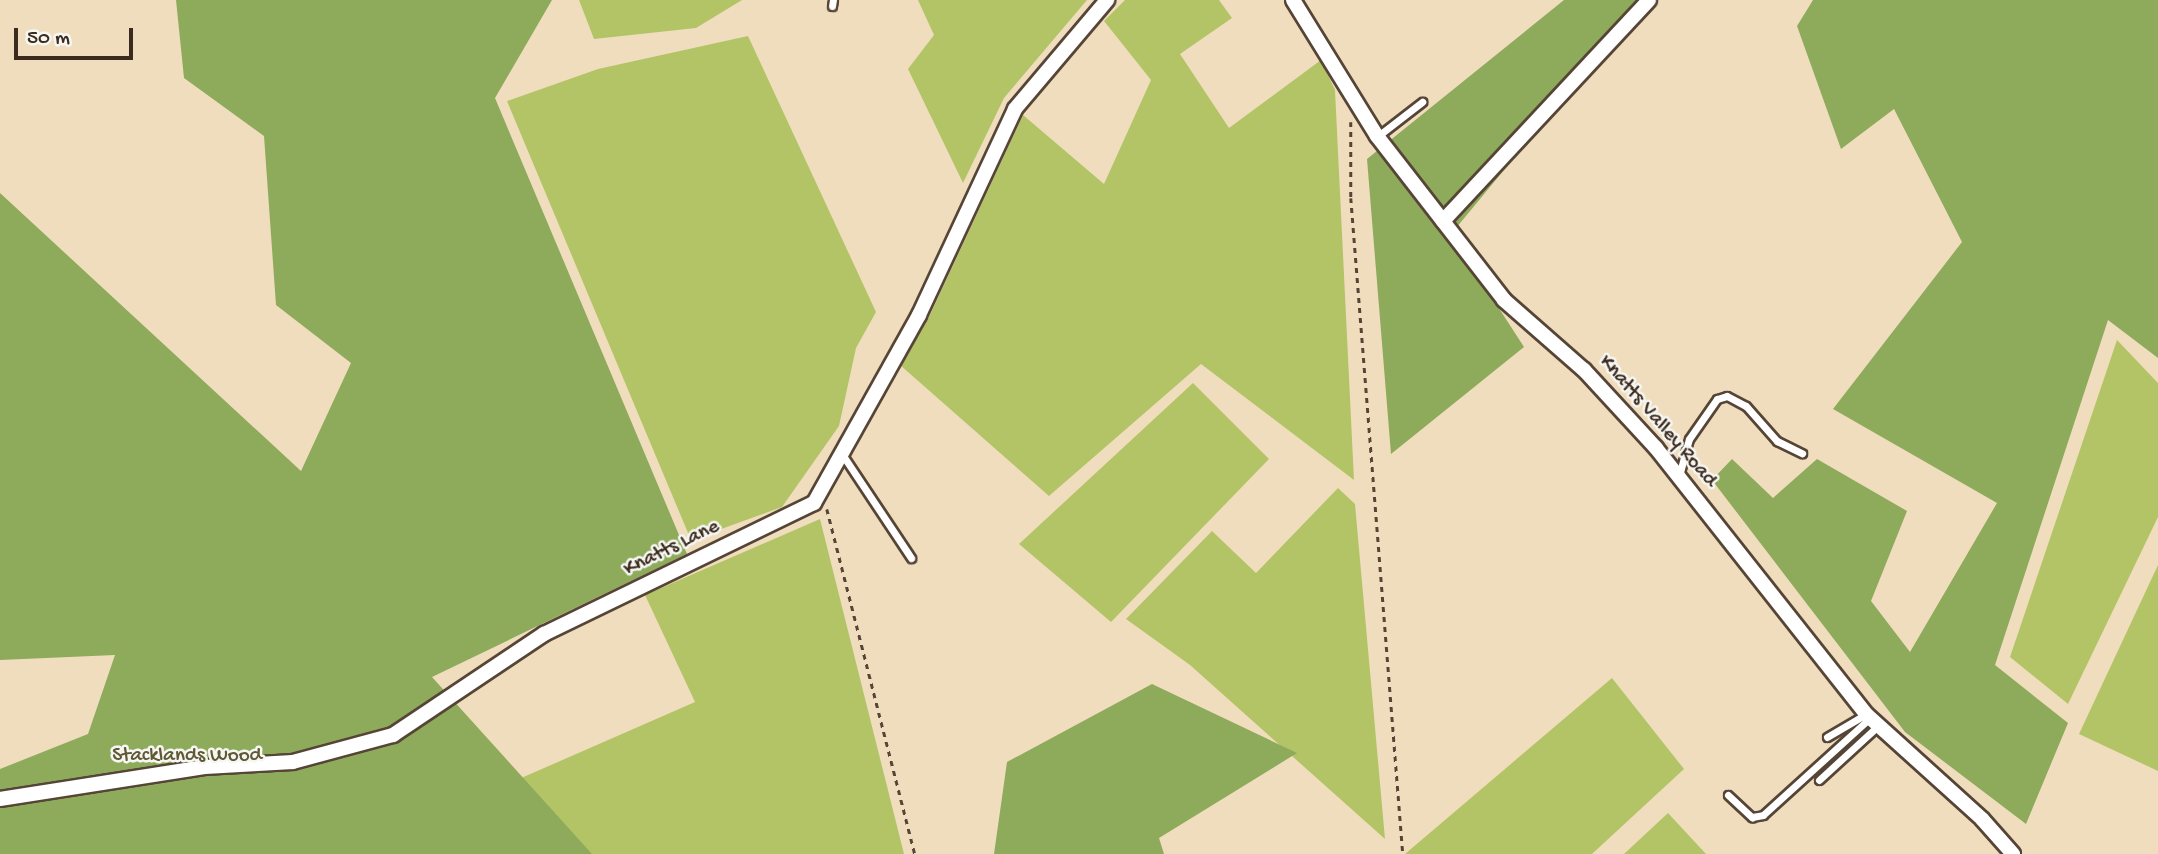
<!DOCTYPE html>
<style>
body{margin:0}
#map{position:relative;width:2158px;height:854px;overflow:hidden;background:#f0ddbe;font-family:"Gochi Hand",sans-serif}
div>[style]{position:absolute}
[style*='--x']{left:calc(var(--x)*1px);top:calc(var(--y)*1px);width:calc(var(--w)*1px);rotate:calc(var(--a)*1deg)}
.green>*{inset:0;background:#b3c466}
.forest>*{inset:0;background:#8eaa5b}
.path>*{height:2.5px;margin-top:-1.25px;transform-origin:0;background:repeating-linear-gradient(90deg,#564536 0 5px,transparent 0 10px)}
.roads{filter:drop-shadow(2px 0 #564536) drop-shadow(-2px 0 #564536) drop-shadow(0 2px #564536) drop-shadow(0 -2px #564536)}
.lane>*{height:7px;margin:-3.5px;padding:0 3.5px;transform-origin:3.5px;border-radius:3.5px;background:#fff}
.street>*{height:14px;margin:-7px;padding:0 7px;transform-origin:7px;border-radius:7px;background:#fff}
span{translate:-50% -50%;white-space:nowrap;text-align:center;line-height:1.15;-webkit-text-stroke:5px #f6f6f2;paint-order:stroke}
.street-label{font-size:21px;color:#3b2a1e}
.park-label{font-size:21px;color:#5f5834}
.scale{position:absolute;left:14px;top:28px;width:119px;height:32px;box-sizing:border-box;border:4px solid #3b2a1e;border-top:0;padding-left:9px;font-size:21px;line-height:24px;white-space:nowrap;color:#3b2a1e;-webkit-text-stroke:5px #f6f6f2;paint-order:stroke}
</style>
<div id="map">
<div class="green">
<i style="clip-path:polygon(579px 0,742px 0,696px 28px,594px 39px)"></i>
<i style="clip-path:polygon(918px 0,1087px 0,1004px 98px,963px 183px,908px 69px,934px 35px)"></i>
<i style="clip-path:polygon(1125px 0,1219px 0,1232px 18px,1180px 54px,1229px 128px,1321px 60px,1335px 90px,1354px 480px,1201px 364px,1049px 496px,900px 365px,929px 317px,1023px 115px,1104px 184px,1151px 80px,1104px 21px)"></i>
<i style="clip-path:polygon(748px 36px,876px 312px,856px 348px,839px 426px,782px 507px,691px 540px,507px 101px,598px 69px)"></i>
<i style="clip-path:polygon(2117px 340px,2158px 383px,2158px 517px,2068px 704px,2010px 657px)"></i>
<i style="clip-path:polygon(1193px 383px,1269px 459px,1111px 622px,1019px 544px)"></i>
<i style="clip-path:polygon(1338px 488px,1355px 504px,1385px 839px,1190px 665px,1126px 619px,1212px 531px,1256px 573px)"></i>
<i style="clip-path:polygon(820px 519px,904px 854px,554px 854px,503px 786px,695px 702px,645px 595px)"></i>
<i style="clip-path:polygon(2158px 565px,2158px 771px,2079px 734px)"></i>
<i style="clip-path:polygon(1612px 678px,1684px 769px,1592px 854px,1405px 854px)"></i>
<i style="clip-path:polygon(1668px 813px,1706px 854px,1624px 854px)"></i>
</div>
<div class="forest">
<i style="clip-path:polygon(176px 0,552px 0,495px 98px,687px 554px,432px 677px,592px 854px,0 854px,0 769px,88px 734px,115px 655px,0 660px,0 193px,301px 471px,351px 363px,276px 305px,264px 136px,184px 78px)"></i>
<i style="clip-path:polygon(1564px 0,1645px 0,1451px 234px,1524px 347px,1391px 454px,1367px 159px)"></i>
<i style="clip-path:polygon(1813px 0,2158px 0,2158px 358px,2108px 320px,1995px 665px,2068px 723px,2026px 824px,1905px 732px,1712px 480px,1732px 459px,1773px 498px,1817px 459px,1907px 511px,1871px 601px,1910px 652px,1997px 503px,1833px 409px,1962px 242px,1894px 109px,1841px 149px,1797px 26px)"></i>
<i style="clip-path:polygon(1152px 684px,1297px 753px,1159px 838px,1164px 854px,994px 854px,1007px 762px)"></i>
</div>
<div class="path">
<i style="--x:1351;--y:122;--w:76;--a:90"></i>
<i style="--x:1351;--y:198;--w:658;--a:85.47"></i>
<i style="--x:827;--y:509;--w:356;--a:75.7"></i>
</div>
<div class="roads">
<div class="lane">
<i style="--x:832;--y:6;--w:6;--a:-81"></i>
<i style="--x:1378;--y:136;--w:56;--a:-37.7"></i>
<i style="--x:842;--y:454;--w:125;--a:56.4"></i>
<i style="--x:1679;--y:476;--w:38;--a:-75"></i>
<i style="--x:1689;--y:439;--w:49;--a:-55"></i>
<i style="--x:1717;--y:399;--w:10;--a:-17"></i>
<i style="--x:1727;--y:396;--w:21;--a:28"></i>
<i style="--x:1746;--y:406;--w:47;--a:48.5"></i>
<i style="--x:1777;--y:441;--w:28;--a:26"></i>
<i style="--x:1827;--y:737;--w:45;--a:-30.5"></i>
<i style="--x:1819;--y:780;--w:80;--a:-42.5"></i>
<i style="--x:1728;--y:795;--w:33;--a:43"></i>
<i style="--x:1752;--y:817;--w:11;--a:-10"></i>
<i style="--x:1763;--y:815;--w:144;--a:-42.2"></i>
</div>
<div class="street">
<i style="--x:1293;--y:0;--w:160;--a:58.3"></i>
<i style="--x:1377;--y:136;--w:207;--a:52.2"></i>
<i style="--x:1504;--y:300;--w:106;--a:41.2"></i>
<i style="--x:1584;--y:370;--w:106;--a:47.3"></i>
<i style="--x:1656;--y:448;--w:340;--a:51.7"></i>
<i style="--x:1867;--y:715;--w:155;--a:42.1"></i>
<i style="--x:1982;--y:819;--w:47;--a:48.5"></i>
<i style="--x:1443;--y:221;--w:302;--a:-47"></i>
<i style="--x:0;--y:799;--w:207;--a:-8.9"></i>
<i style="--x:205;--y:767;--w:88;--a:-3.3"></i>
<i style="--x:293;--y:762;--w:104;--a:-15.1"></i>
<i style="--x:393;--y:735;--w:182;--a:-33.8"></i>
<i style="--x:544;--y:634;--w:300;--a:-25.9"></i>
<i style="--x:814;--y:503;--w:215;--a:-60.8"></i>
<i style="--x:919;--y:315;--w:227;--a:-65"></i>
<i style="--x:1015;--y:109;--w:143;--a:-49.8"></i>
</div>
</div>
<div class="street-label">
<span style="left:1657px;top:422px;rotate:49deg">Knatts Valley Road</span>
<span style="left:672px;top:549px;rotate:-26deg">Knatts Lane</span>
</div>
<div class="park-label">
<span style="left:187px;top:757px">Stacklands Wood</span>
</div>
<div class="scale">50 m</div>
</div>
